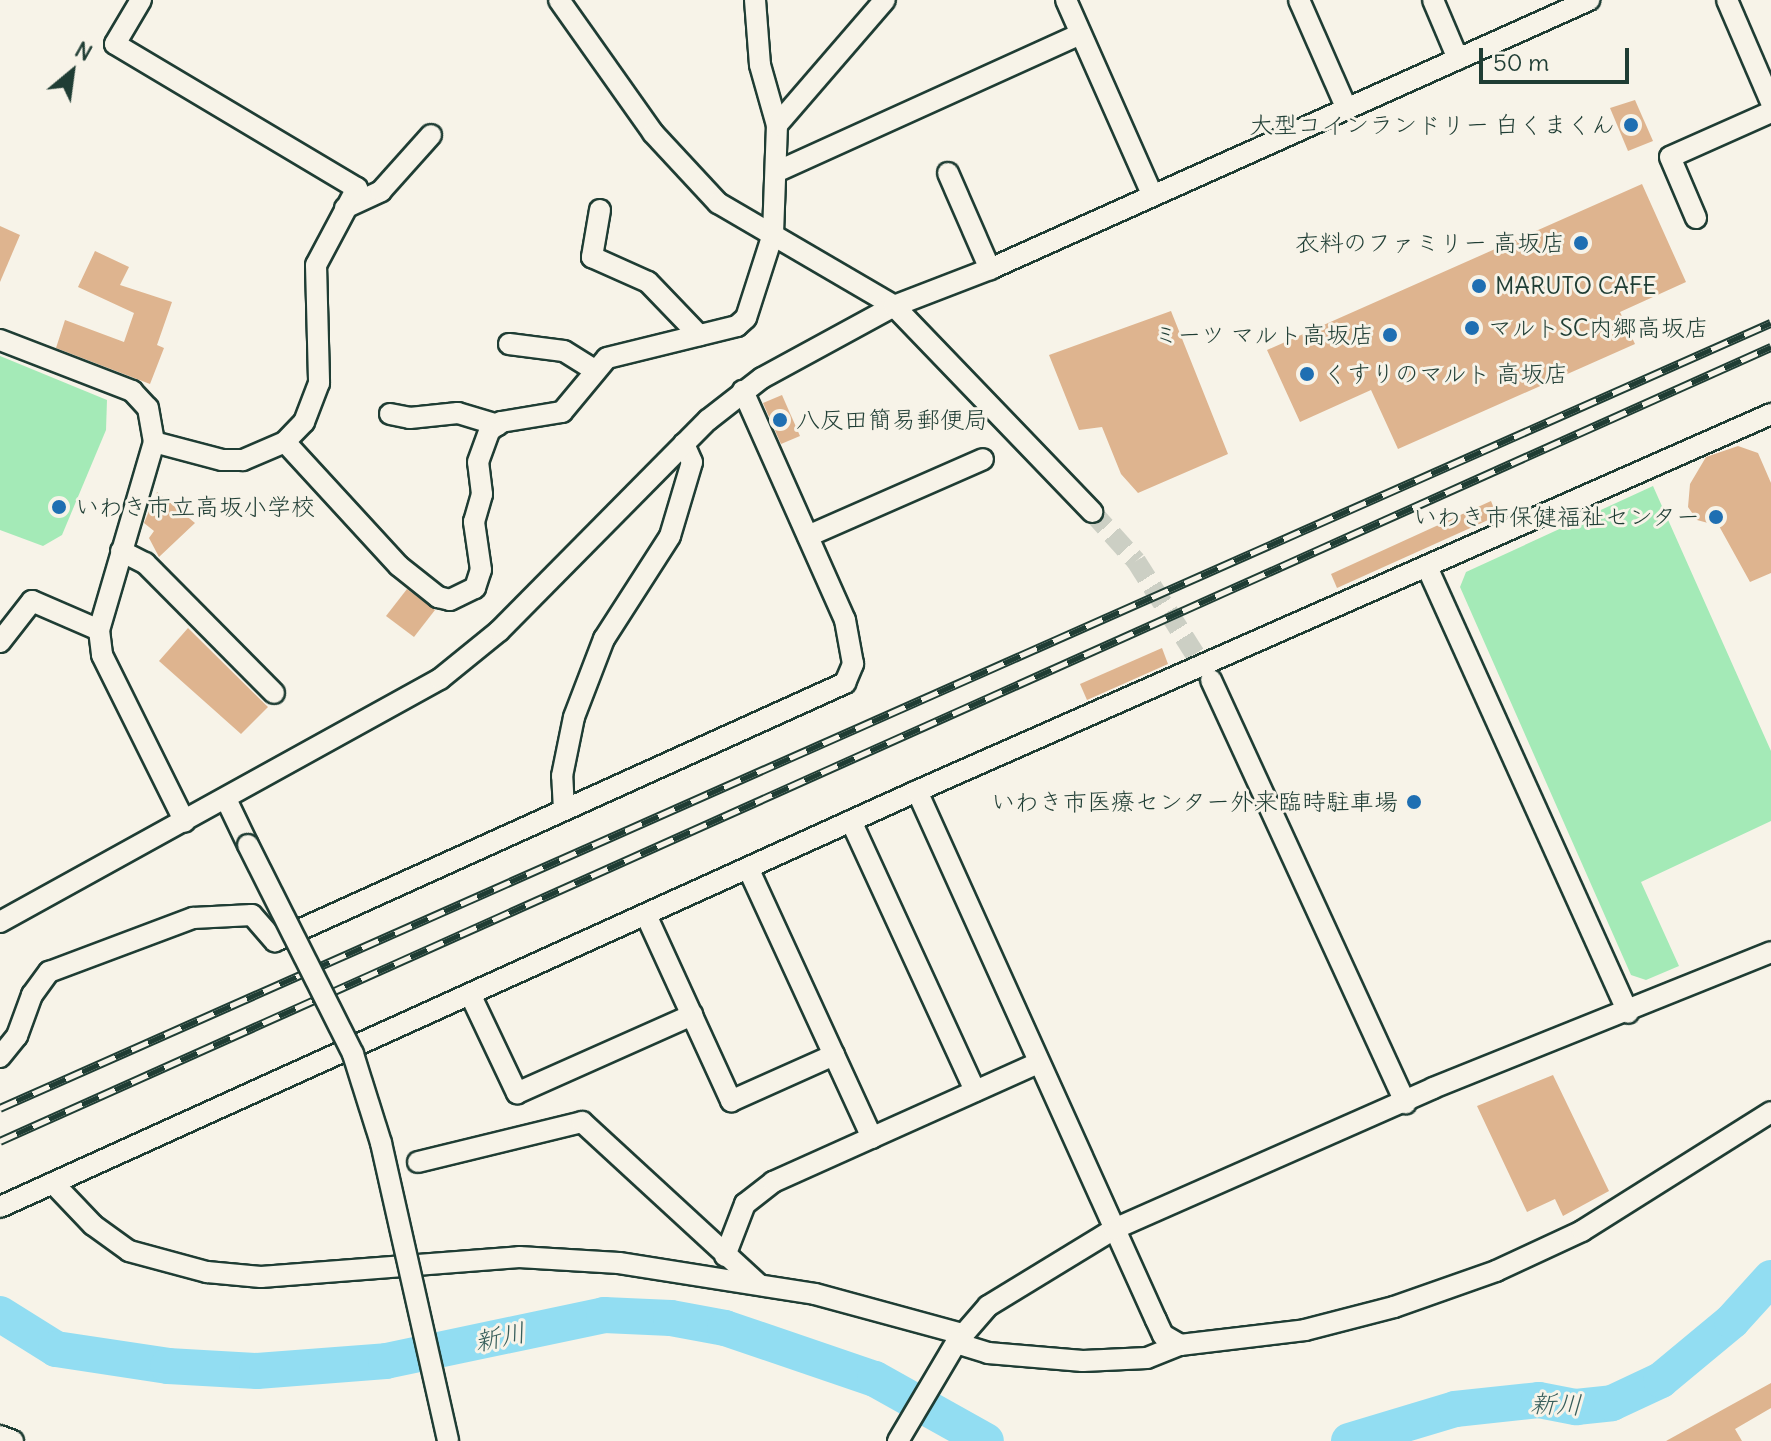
<!DOCTYPE html>
<meta charset="utf-8">
<style>
body{margin:0}
#map{position:relative;width:1771px;height:1441px;overflow:hidden;background:#f7f3e8;font-family:Delius,"Klee One",sans-serif}
div>[style]{position:absolute}
[style*='--x']{left:calc(var(--x)*1px);top:calc(var(--y)*1px);width:calc(var(--w)*1px);rotate:calc(var(--a)*1deg)}
.green>*{inset:0;background:#a4eab7}
.river>*{height:36px;margin:-18px;padding:0 18px;transform-origin:18px;border-radius:18px;background:#92ddf2}
.building>*{inset:0;background:#deb48f}
.minor-tunnel>*{height:20px;margin-top:-10px;transform-origin:0;background:repeating-linear-gradient(90deg,#cccfc4 0 20px,transparent 0 30px)}
.roads{filter:drop-shadow(2px 0 #1f3d34) drop-shadow(-2px 0 #1f3d34) drop-shadow(0 2px #1f3d34) drop-shadow(0 -2px #1f3d34)}
.minor>*{height:20px;margin:-10px;padding:0 10px;transform-origin:10px;border-radius:10px;background:#f7f3e8}
.rail>*{height:9px;margin-top:-4.5px;transform-origin:0;background:repeating-linear-gradient(90deg,#f7f3e8 0 18px,#1f3d34 0 36px);box-sizing:border-box;border-block:2px solid #1f3d34}
.bridges{filter:drop-shadow(2px 0 #1f3d34) drop-shadow(-2px 0 #1f3d34) drop-shadow(0 2px #1f3d34) drop-shadow(0 -2px #1f3d34)}
.minor-bridge>*{height:20px;margin:-10px;padding:0 10px;transform-origin:10px;border-radius:10px;background:#f7f3e8}
.dots>*{width:22px;height:22px;translate:-50% -50%;box-sizing:border-box;border:4px solid #f7f3e8;border-radius:50%}
span{translate:-50% -50%;white-space:nowrap;text-align:center;line-height:1.15;-webkit-text-stroke:6px #f7f3e8;paint-order:stroke}
.poi-label{font-size:24px;color:#1f3d34}
.right{translate:-100% -50%;text-align:right}
.left{translate:0 -50%;text-align:left}
.water-label{font-size:26px;color:#365d5a;font-style:italic}
.north{position:absolute;left:32px;top:32px;width:80px;height:80px;-webkit-text-stroke:6px #f7f3e8;paint-order:stroke;rotate:29deg;font-size:22px;font-weight:700;line-height:32px;text-align:center;color:#1f3d34}
.north::after{content:'';display:block;margin:auto;width:28px;height:36px;background:#1f3d34;clip-path:polygon(50% 0,100% 100%,50% 72%,0 100%)}
.scale{position:absolute;left:1479px;top:48px;width:150px;height:36px;box-sizing:border-box;border:4px solid #1f3d34;border-top:0;padding-left:10px;font-size:24px;line-height:28px;white-space:nowrap;color:#1f3d34;-webkit-text-stroke:6px #f7f3e8;paint-order:stroke}
</style>
<div id="map">
<div class="green">
<i style="clip-path:polygon(0 356px,107px 400px,106px 430px,62px 535px,43px 546px,0 530px)"></i>
<i style="clip-path:polygon(1653px 486px,1771px 751px,1771px 821px,1641px 882px,1679px 966px,1646px 980px,1631px 975px,1460px 587px,1466px 572px)"></i>
</div>
<div class="river">
<i style="--x:0;--y:1314;--w:66;--a:32"></i>
<i style="--x:56;--y:1349;--w:113;--a:8.6"></i>
<i style="--x:168;--y:1366;--w:89;--a:3.2"></i>
<i style="--x:257;--y:1371;--w:129;--a:-4.4"></i>
<i style="--x:386;--y:1361;--w:223;--a:-11.9"></i>
<i style="--x:604;--y:1315;--w:67;--a:2.6"></i>
<i style="--x:671;--y:1318;--w:55;--a:10.5"></i>
<i style="--x:725;--y:1328;--w:158;--a:18.8"></i>
<i style="--x:875;--y:1379;--w:127;--a:29.2"></i>
<i style="--x:1349;--y:1441;--w:111;--a:-16.8"></i>
<i style="--x:1455;--y:1409;--w:84;--a:-6.1"></i>
<i style="--x:1539;--y:1400;--w:38;--a:11"></i>
<i style="--x:1576;--y:1407;--w:36;--a:-6"></i>
<i style="--x:1612;--y:1403;--w:54;--a:-25.1"></i>
<i style="--x:1661;--y:1380;--w:92;--a:-39.7"></i>
<i style="--x:1732;--y:1321;--w:58;--a:-47.8"></i>
</div>
<div class="building">
<i style="clip-path:polygon(1635px 100px,1653px 141px,1628px 151px,1610px 108px)"></i>
<i style="clip-path:polygon(1642px 184px,1686px 282px,1620px 312px,1635px 344px,1398px 449px,1371px 390px,1300px 422px,1267px 350px)"></i>
<i style="clip-path:polygon(0 226px,20px 235px,0 282px)"></i>
<i style="clip-path:polygon(95px 251px,129px 267px,120px 285px,172px 302px,157px 345px,164px 348px,150px 384px,56px 348px,65px 320px,124px 342px,134px 313px,78px 287px)"></i>
<i style="clip-path:polygon(1171px 311px,1228px 454px,1138px 493px,1121px 474px,1102px 427px,1079px 430px,1049px 355px)"></i>
<i style="clip-path:polygon(782px 395px,800px 436px,781px 444px,763px 403px)"></i>
<i style="clip-path:polygon(1738px 446px,1758px 453px,1771px 483px,1771px 573px,1750px 582px,1719px 526px,1697px 520px,1688px 507px,1690px 484px,1706px 457px)"></i>
<i style="clip-path:polygon(157px 492px,195px 523px,159px 557px,149px 538px,154px 531px,144px 523px)"></i>
<i style="clip-path:polygon(1491px 501px,1497px 516px,1337px 588px,1331px 574px)"></i>
<i style="clip-path:polygon(407px 589px,435px 610px,414px 637px,386px 616px)"></i>
<i style="clip-path:polygon(188px 628px,268px 707px,241px 734px,159px 661px)"></i>
<i style="clip-path:polygon(1162px 648px,1168px 664px,1087px 700px,1080px 684px)"></i>
<i style="clip-path:polygon(1553px 1075px,1609px 1191px,1563px 1216px,1555px 1199px,1527px 1212px,1477px 1106px)"></i>
<i style="clip-path:polygon(1771px 1383px,1771px 1408px,1735px 1429px,1742px 1441px,1666px 1441px)"></i>
</div>
<div class="minor-tunnel">
<i style="--x:1092;--y:512;--w:66;--a:48.1"></i>
<i style="--x:1136;--y:561;--w:138;--a:57.7"></i>
</div>
<div class="roads">
<div class="minor">
<i style="--x:141;--y:0;--w:51;--a:120.6"></i>
<i style="--x:115;--y:44;--w:282;--a:30.8"></i>
<i style="--x:357;--y:188;--w:87;--a:118"></i>
<i style="--x:316;--y:265;--w:118;--a:88.5"></i>
<i style="--x:319;--y:383;--w:42;--a:111"></i>
<i style="--x:304;--y:422;--w:28;--a:134"></i>
<i style="--x:285;--y:442;--w:46;--a:156.8"></i>
<i style="--x:243;--y:460;--w:21;--a:180"></i>
<i style="--x:222;--y:460;--w:70;--a:-165.2"></i>
<i style="--x:559;--y:0;--w:163;--a:54.7"></i>
<i style="--x:653;--y:133;--w:96;--a:47.1"></i>
<i style="--x:718;--y:203;--w:204;--a:30.3"></i>
<i style="--x:894;--y:306;--w:286;--a:46.1"></i>
<i style="--x:755;--y:0;--w:65;--a:85.6"></i>
<i style="--x:760;--y:65;--w:62;--a:74.2"></i>
<i style="--x:1066;--y:0;--w:210;--a:66.1"></i>
<i style="--x:1299;--y:0;--w:117;--a:66.3"></i>
<i style="--x:1433;--y:0;--w:64;--a:67"></i>
<i style="--x:1727;--y:0;--w:111;--a:66.7"></i>
<i style="--x:776;--y:172;--w:334;--a:-24.4"></i>
<i style="--x:948;--y:173;--w:105;--a:66.4"></i>
<i style="--x:345;--y:208;--w:40;--a:-25"></i>
<i style="--x:381;--y:191;--w:75;--a:-48.2"></i>
<i style="--x:600;--y:210;--w:48;--a:99.7"></i>
<i style="--x:592;--y:257;--w:61;--a:24.1"></i>
<i style="--x:648;--y:282;--w:74;--a:46.1"></i>
<i style="--x:1696;--y:218;--w:66;--a:-113.1"></i>
<i style="--x:1670;--y:157;--w:111;--a:-24"></i>
<i style="--x:0;--y:340;--w:142;--a:21.1"></i>
<i style="--x:132;--y:391;--w:23;--a:47"></i>
<i style="--x:148;--y:408;--w:35;--a:80"></i>
<i style="--x:154;--y:442;--w:196;--a:106.3"></i>
<i style="--x:99;--y:630;--w:25;--a:83"></i>
<i style="--x:102;--y:655;--w:186;--a:63.6"></i>
<i style="--x:509;--y:344;--w:55;--a:7.3"></i>
<i style="--x:564;--y:351;--w:34;--a:32"></i>
<i style="--x:390;--y:414;--w:20;--a:11"></i>
<i style="--x:410;--y:418;--w:48;--a:-5.9"></i>
<i style="--x:458;--y:413;--w:42;--a:16.7"></i>
<i style="--x:285;--y:442;--w:168;--a:47.4"></i>
<i style="--x:399;--y:566;--w:50;--a:38.5"></i>
<i style="--x:438;--y:597;--w:12;--a:14"></i>
<i style="--x:450;--y:600;--w:28;--a:-26"></i>
<i style="--x:475;--y:588;--w:19;--a:-72"></i>
<i style="--x:481;--y:570;--w:49;--a:-98.3"></i>
<i style="--x:474;--y:522;--w:29;--a:-74"></i>
<i style="--x:482;--y:494;--w:32;--a:-97"></i>
<i style="--x:478;--y:462;--w:33;--a:-70"></i>
<i style="--x:489;--y:431;--w:15;--a:-37"></i>
<i style="--x:501;--y:422;--w:62;--a:-9.3"></i>
<i style="--x:562;--y:412;--w:70;--a:-50.2"></i>
<i style="--x:607;--y:358;--w:134;--a:-13.8"></i>
<i style="--x:737;--y:326;--w:12;--a:-42"></i>
<i style="--x:746;--y:318;--w:88;--a:-72.2"></i>
<i style="--x:773;--y:234;--w:109;--a:-87.9"></i>
<i style="--x:777;--y:125;--w:165;--a:-49.2"></i>
<i style="--x:808;--y:536;--w:191;--a:-23.7"></i>
<i style="--x:121;--y:551;--w:27;--a:27"></i>
<i style="--x:145;--y:563;--w:183;--a:45.2"></i>
<i style="--x:1427;--y:567;--w:489;--a:65.7"></i>
<i style="--x:0;--y:642;--w:52;--a:-52"></i>
<i style="--x:32;--y:601;--w:73;--a:23.4"></i>
<i style="--x:1211;--y:680;--w:466;--a:65.3"></i>
<i style="--x:917;--y:791;--w:580;--a:65.69"></i>
<i style="--x:1156;--y:1320;--w:17;--a:65"></i>
<i style="--x:1163;--y:1335;--w:20;--a:30"></i>
<i style="--x:1180;--y:1345;--w:126;--a:-6.8"></i>
<i style="--x:1305;--y:1330;--w:92;--a:-14.5"></i>
<i style="--x:1394;--y:1307;--w:108;--a:-19.4"></i>
<i style="--x:1496;--y:1271;--w:95;--a:-24.9"></i>
<i style="--x:1582;--y:1231;--w:223;--a:-32.2"></i>
<i style="--x:226;--y:799;--w:51;--a:64.4"></i>
<i style="--x:564;--y:810;--w:34;--a:-93"></i>
<i style="--x:562;--y:776;--w:60;--a:-78.5"></i>
<i style="--x:574;--y:717;--w:84;--a:-69"></i>
<i style="--x:604;--y:639;--w:122;--a:-57.3"></i>
<i style="--x:670;--y:536;--w:77;--a:-73.4"></i>
<i style="--x:692;--y:462;--w:20;--a:-114"></i>
<i style="--x:851;--y:821;--w:297;--a:65.3"></i>
<i style="--x:748;--y:868;--w:297;--a:65.3"></i>
<i style="--x:646;--y:915;--w:205;--a:65.4"></i>
<i style="--x:731;--y:1101;--w:113;--a:-24.1"></i>
<i style="--x:0;--y:922;--w:503;--a:-28.91"></i>
<i style="--x:440;--y:679;--w:76;--a:-39.1"></i>
<i style="--x:499;--y:631;--w:297;--a:-45.3"></i>
<i style="--x:708;--y:420;--w:68;--a:-37.9"></i>
<i style="--x:762;--y:378;--w:150;--a:-28.6"></i>
<i style="--x:894;--y:306;--w:103;--a:-21.1"></i>
<i style="--x:990;--y:269;--w:657;--a:-24.18"></i>
<i style="--x:470;--y:994;--w:110;--a:64.6"></i>
<i style="--x:517;--y:1093;--w:192;--a:-24"></i>
<i style="--x:0;--y:1057;--w:27;--a:-51"></i>
<i style="--x:17;--y:1036;--w:44;--a:-69.9"></i>
<i style="--x:32;--y:995;--w:29;--a:-54"></i>
<i style="--x:49;--y:972;--w:154;--a:-20.6"></i>
<i style="--x:193;--y:918;--w:59;--a:-2.9"></i>
<i style="--x:252;--y:915;--w:35;--a:49"></i>
<i style="--x:275;--y:941;--w:626;--a:-24.35"></i>
<i style="--x:845;--y:683;--w:21;--a:-67"></i>
<i style="--x:853;--y:664;--w:45;--a:-100.3"></i>
<i style="--x:845;--y:620;--w:251;--a:-114"></i>
<i style="--x:418;--y:1162;--w:169;--a:-13.7"></i>
<i style="--x:582;--y:1122;--w:238;--a:42.6"></i>
<i style="--x:53;--y:1183;--w:58;--a:46.4"></i>
<i style="--x:93;--y:1225;--w:44;--a:35.8"></i>
<i style="--x:129;--y:1251;--w:81;--a:15.1"></i>
<i style="--x:207;--y:1272;--w:54;--a:5.3"></i>
<i style="--x:261;--y:1277;--w:259;--a:-4.4"></i>
<i style="--x:519;--y:1257;--w:100;--a:3.4"></i>
<i style="--x:619;--y:1263;--w:198;--a:9"></i>
<i style="--x:815;--y:1294;--w:152;--a:15.2"></i>
<i style="--x:0;--y:1207;--w:1007;--a:-24.4"></i>
<i style="--x:917;--y:791;--w:934;--a:-23.82"></i>
<i style="--x:725;--y:1256;--w:56;--a:-69"></i>
<i style="--x:745;--y:1204;--w:36;--a:-38"></i>
<i style="--x:773;--y:1182;--w:290;--a:-24.2"></i>
<i style="--x:956;--y:1343;--w:34;--a:17"></i>
<i style="--x:988;--y:1353;--w:95;--a:4.8"></i>
<i style="--x:1083;--y:1361;--w:64;--a:-2.7"></i>
<i style="--x:1147;--y:1358;--w:35;--a:-22"></i>
<i style="--x:0;--y:1436;--w:14;--a:21"></i>
<i style="--x:898;--y:1441;--w:114;--a:-59.4"></i>
<i style="--x:956;--y:1343;--w:49;--a:-49.1"></i>
<i style="--x:988;--y:1306;--w:148;--a:-31.4"></i>
<i style="--x:1114;--y:1229;--w:349;--a:-23.8"></i>
<i style="--x:1433;--y:1088;--w:364;--a:-21.9"></i>
</div>
</div>
<div class="rail">
<i style="--x:0;--y:1108;--w:1937;--a:-23.91"></i>
<i style="--x:0;--y:1141;--w:1941;--a:-24.15"></i>
</div>
<div class="bridges">
<div class="minor-bridge">
<i style="--x:248;--y:845;--w:234;--a:63.3"></i>
<i style="--x:353;--y:1054;--w:93;--a:72.5"></i>
<i style="--x:381;--y:1143;--w:305;--a:77.3"></i>
</div>
</div>
<div class="dots">
<i style="left:1631px;top:125px;background:#1f6fb2"></i>
<i style="left:1581px;top:243px;background:#1f6fb2"></i>
<i style="left:1479px;top:286px;background:#1f6fb2"></i>
<i style="left:1472px;top:328px;background:#1f6fb2"></i>
<i style="left:1390px;top:335px;background:#1f6fb2"></i>
<i style="left:1307px;top:374px;background:#1f6fb2"></i>
<i style="left:780px;top:420px;background:#1f6fb2"></i>
<i style="left:59px;top:507px;background:#1f6fb2"></i>
<i style="left:1716px;top:517px;background:#1f6fb2"></i>
<i style="left:1414px;top:802px;background:#1f6fb2"></i>
</div>
<div class="poi-label">
<span class="right" style="left:1615px;top:125px">大型コインランドリー 白くまくん</span>
<span class="right" style="left:1565px;top:243px">衣料のファミリー 高坂店</span>
<span class="left" style="left:1495px;top:286px">MARUTO CAFE</span>
<span class="left" style="left:1488px;top:328px">マルトSC内郷高坂店</span>
<span class="right" style="left:1374px;top:335px">ミーツ マルト高坂店</span>
<span class="left" style="left:1323px;top:374px">くすりのマルト 高坂店</span>
<span class="left" style="left:796px;top:420px">八反田簡易郵便局</span>
<span class="left" style="left:75px;top:507px">いわき市立高坂小学校</span>
<span class="right" style="left:1700px;top:517px">いわき市保健福祉センター</span>
<span class="right" style="left:1398px;top:802px">いわき市医療センター外来臨時駐車場</span>
</div>
<div class="water-label">
<span style="left:500px;top:1337px;rotate:-12deg">新川</span>
<span style="left:1556px;top:1404px;rotate:2deg">新川</span>
</div>
<div class="north">N</div>
<div class="scale">50 m</div>
</div>
